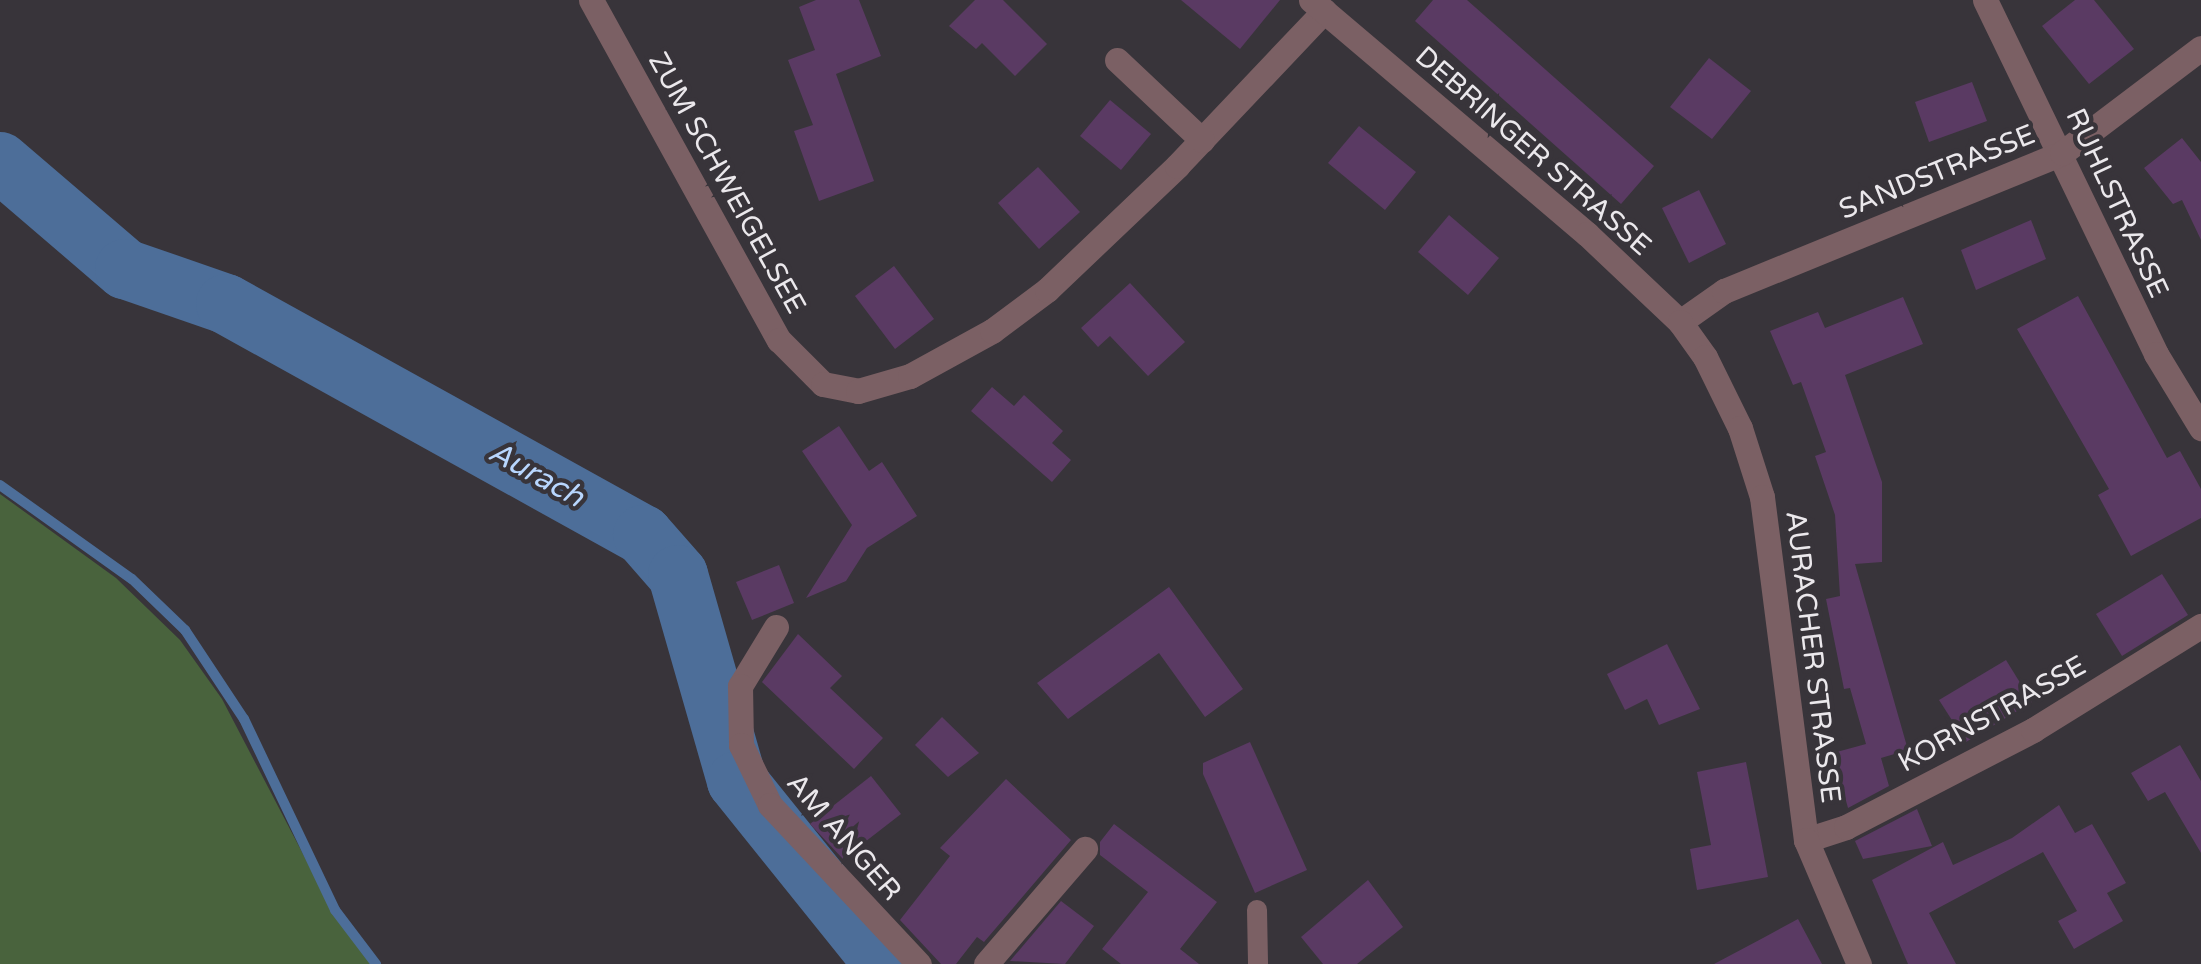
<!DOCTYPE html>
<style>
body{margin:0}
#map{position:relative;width:2201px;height:964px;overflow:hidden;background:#38343a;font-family:"Varela Round",sans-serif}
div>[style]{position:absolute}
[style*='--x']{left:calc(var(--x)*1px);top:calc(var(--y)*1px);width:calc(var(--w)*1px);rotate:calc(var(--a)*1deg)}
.green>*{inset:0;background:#49633d}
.stream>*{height:10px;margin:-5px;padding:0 5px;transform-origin:5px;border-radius:5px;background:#4d6e99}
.river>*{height:60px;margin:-30px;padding:0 30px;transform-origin:30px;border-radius:30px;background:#4d6e99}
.building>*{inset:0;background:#5a3a63}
.service>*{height:20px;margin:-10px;padding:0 10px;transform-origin:10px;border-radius:10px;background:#7b6064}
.minor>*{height:25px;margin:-12.5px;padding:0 12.5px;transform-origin:12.5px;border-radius:12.5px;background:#7b6064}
.tertiary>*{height:25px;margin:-12.5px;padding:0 12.5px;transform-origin:12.5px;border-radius:12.5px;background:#7b6064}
span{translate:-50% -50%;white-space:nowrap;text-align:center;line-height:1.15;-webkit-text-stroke:9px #38343a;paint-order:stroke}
.street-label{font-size:28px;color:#ebe8ec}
.water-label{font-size:30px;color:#b8d6fe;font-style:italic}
</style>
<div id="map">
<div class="green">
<i style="clip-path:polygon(0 494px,116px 578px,180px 640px,222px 699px,338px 921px,371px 964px,0 964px)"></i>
</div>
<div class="stream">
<i style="--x:0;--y:485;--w:162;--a:35.5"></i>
<i style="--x:132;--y:579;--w:74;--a:43.9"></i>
<i style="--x:185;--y:630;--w:107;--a:56.5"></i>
<i style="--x:244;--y:719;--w:212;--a:64.5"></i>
<i style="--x:335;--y:910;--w:68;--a:52.8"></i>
</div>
<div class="river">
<i style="--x:0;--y:162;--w:165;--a:40.6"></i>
<i style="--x:125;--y:269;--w:107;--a:19.1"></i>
<i style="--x:226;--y:304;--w:477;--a:29"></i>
<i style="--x:643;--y:535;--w:53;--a:48.8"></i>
<i style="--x:678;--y:575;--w:214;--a:74"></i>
<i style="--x:737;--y:781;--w:235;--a:51.2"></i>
</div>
<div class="building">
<i style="clip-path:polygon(816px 0,859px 0,881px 56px,836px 74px,874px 181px,819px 201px,794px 131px,813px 125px,788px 60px,815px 50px,799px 7px)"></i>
<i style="clip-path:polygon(975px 0,1003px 0,1047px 44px,1015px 76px,982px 43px,976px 49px,949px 26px)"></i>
<i style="clip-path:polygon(1181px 0,1280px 0,1240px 49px)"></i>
<i style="clip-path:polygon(1433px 0,1467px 0,1654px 166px,1621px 204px,1415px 21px)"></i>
<i style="clip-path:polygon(2075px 0,2094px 0,2134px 49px,2089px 84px,2042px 26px)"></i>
<i style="clip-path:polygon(1709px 58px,1751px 91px,1712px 139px,1670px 107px)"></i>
<i style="clip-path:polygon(1972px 82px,1987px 121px,1929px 142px,1915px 102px)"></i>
<i style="clip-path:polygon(1110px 100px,1151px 134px,1121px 170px,1080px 136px)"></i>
<i style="clip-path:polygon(1359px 126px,1416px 172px,1385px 210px,1328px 163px)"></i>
<i style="clip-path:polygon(2182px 138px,2201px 162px,2201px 240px,2182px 200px,2173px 204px,2144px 168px)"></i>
<i style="clip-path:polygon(1038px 167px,1080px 212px,1039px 249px,998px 203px)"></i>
<i style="clip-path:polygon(1699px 190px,1726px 244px,1689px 263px,1662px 208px)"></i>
<i style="clip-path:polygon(1449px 215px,1499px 258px,1468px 295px,1418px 252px)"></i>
<i style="clip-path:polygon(2031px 220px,2046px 259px,1976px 290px,1961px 250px)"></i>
<i style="clip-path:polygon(894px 266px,934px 319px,895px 349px,855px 296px)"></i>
<i style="clip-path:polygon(1130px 283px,1185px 342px,1148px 376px,1110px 336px,1098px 347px,1081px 328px)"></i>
<i style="clip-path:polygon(2078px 296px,2167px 458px,2180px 451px,2201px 489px,2201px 518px,2131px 556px,2098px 495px,2109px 489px,2017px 329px)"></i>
<i style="clip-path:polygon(1903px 297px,1923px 344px,1845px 375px,1882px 482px,1882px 562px,1855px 564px,1908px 750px,1881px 758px,1889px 786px,1848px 808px,1833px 753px,1866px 744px,1850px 688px,1844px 689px,1826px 599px,1840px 596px,1835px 515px,1815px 456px,1826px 452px,1801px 382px,1793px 385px,1770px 331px,1818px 312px,1825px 328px)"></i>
<i style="clip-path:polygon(992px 387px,1014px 406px,1024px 395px,1063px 431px,1052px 443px,1071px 460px,1052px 482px,971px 411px)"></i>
<i style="clip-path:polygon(839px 426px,869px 471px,882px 462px,917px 516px,867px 548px,846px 581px,806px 598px,852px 525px,802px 451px)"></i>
<i style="clip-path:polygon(779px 565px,794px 603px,752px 620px,736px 582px)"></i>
<i style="clip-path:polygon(2162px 574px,2188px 615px,2122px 656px,2096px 614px)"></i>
<i style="clip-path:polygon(1169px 587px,1243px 689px,1205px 717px,1159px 653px,1068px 719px,1037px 683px)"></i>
<i style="clip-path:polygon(798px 634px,842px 676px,830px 688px,883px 738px,854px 769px,762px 682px)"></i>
<i style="clip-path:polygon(1667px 644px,1700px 709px,1659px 725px,1647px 699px,1625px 710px,1607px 674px)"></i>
<i style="clip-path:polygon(2006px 660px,2032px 702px,1966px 742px,1939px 700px)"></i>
<i style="clip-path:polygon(942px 717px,979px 753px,948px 777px,915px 745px)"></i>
<i style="clip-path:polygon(1250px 742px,1307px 870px,1255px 893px,1203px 774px,1203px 763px)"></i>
<i style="clip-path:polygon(2180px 745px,2201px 781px,2201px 853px,2165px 792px,2148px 801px,2131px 773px)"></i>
<i style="clip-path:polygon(1746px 762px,1768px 877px,1697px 890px,1690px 849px,1711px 845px,1697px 772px)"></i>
<i style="clip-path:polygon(871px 776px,901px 814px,843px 859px,810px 824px)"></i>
<i style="clip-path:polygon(1006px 779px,1071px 840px,984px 942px,977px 937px,956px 964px,941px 964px,900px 920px,950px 856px,940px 848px)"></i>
<i style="clip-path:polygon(2059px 805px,2075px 833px,2092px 824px,2126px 883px,2107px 893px,2123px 921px,2074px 949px,2058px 921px,2077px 911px,2043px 852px,1929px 913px,1956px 964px,1908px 964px,1872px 880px,1943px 842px,1953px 865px,2012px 838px)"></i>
<i style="clip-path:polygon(1917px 809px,1932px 846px,1863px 859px,1855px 841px)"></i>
<i style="clip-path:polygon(1114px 824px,1217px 902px,1180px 949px,1199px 964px,1121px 964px,1102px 949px,1148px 892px,1100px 855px,1100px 842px)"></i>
<i style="clip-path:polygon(1368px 880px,1403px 927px,1357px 964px,1323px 964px,1301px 937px)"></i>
<i style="clip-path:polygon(1061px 901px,1094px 926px,1065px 964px,1010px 961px)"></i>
<i style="clip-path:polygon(1798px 919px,1822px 964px,1714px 964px,1763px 938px)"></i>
</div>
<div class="service">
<i style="--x:1257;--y:910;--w:54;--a:88.9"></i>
</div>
<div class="minor">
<i style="--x:591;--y:0;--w:389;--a:61.1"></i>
<i style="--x:779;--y:340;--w:62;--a:45"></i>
<i style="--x:823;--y:384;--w:36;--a:11"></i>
<i style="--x:858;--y:391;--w:54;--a:-16.1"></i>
<i style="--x:910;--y:376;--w:94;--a:-28.8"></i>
<i style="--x:992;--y:331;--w:69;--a:-36.7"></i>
<i style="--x:1047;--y:290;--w:180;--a:-43.6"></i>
<i style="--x:1177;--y:166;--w:214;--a:-46.5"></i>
<i style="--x:1985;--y:0;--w:393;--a:64.2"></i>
<i style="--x:2156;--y:354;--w:87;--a:58.7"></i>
<i style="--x:1117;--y:60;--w:117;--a:43.3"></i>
<i style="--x:1680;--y:322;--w:54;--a:-35.2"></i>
<i style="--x:1724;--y:291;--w:365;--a:-22.2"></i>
<i style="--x:2062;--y:153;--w:174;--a:-37.1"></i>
<i style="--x:776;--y:627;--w:69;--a:121.4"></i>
<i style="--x:740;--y:686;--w:59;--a:89"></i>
<i style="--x:741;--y:745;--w:67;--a:64.2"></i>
<i style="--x:770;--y:805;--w:218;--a:46.9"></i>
<i style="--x:1806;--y:840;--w:42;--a:-18"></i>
<i style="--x:1846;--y:827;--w:211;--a:-27.4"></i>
<i style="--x:2033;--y:730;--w:198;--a:-31.8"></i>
<i style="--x:986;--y:964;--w:152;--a:-49.3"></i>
</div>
<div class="tertiary">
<i style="--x:1311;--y:0;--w:362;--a:40.3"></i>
<i style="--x:1587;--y:234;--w:128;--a:43.4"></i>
<i style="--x:1680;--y:322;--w:43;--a:54.5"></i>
<i style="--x:1705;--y:357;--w:79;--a:63.8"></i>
<i style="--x:1740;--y:428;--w:72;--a:72.3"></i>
<i style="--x:1762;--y:497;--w:346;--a:82.7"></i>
<i style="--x:1806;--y:840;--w:135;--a:66.9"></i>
</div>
<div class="street-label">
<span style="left:1533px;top:151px;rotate:41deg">DEBRINGER STRASSE</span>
<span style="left:1937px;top:172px;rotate:-22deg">SANDSTRASSE</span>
<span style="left:727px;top:183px;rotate:61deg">ZUM SCHWEIGELSEE</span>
<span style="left:2117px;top:203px;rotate:65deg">RUHLSTRASSE</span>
<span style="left:1813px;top:657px;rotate:83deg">AURACHER STRASSE</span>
<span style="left:1992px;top:714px;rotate:-29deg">KORNSTRASSE</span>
<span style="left:844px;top:837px;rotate:49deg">AM ANGER</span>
</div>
<div class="water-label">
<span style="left:536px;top:475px;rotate:29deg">Aurach</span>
</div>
</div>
